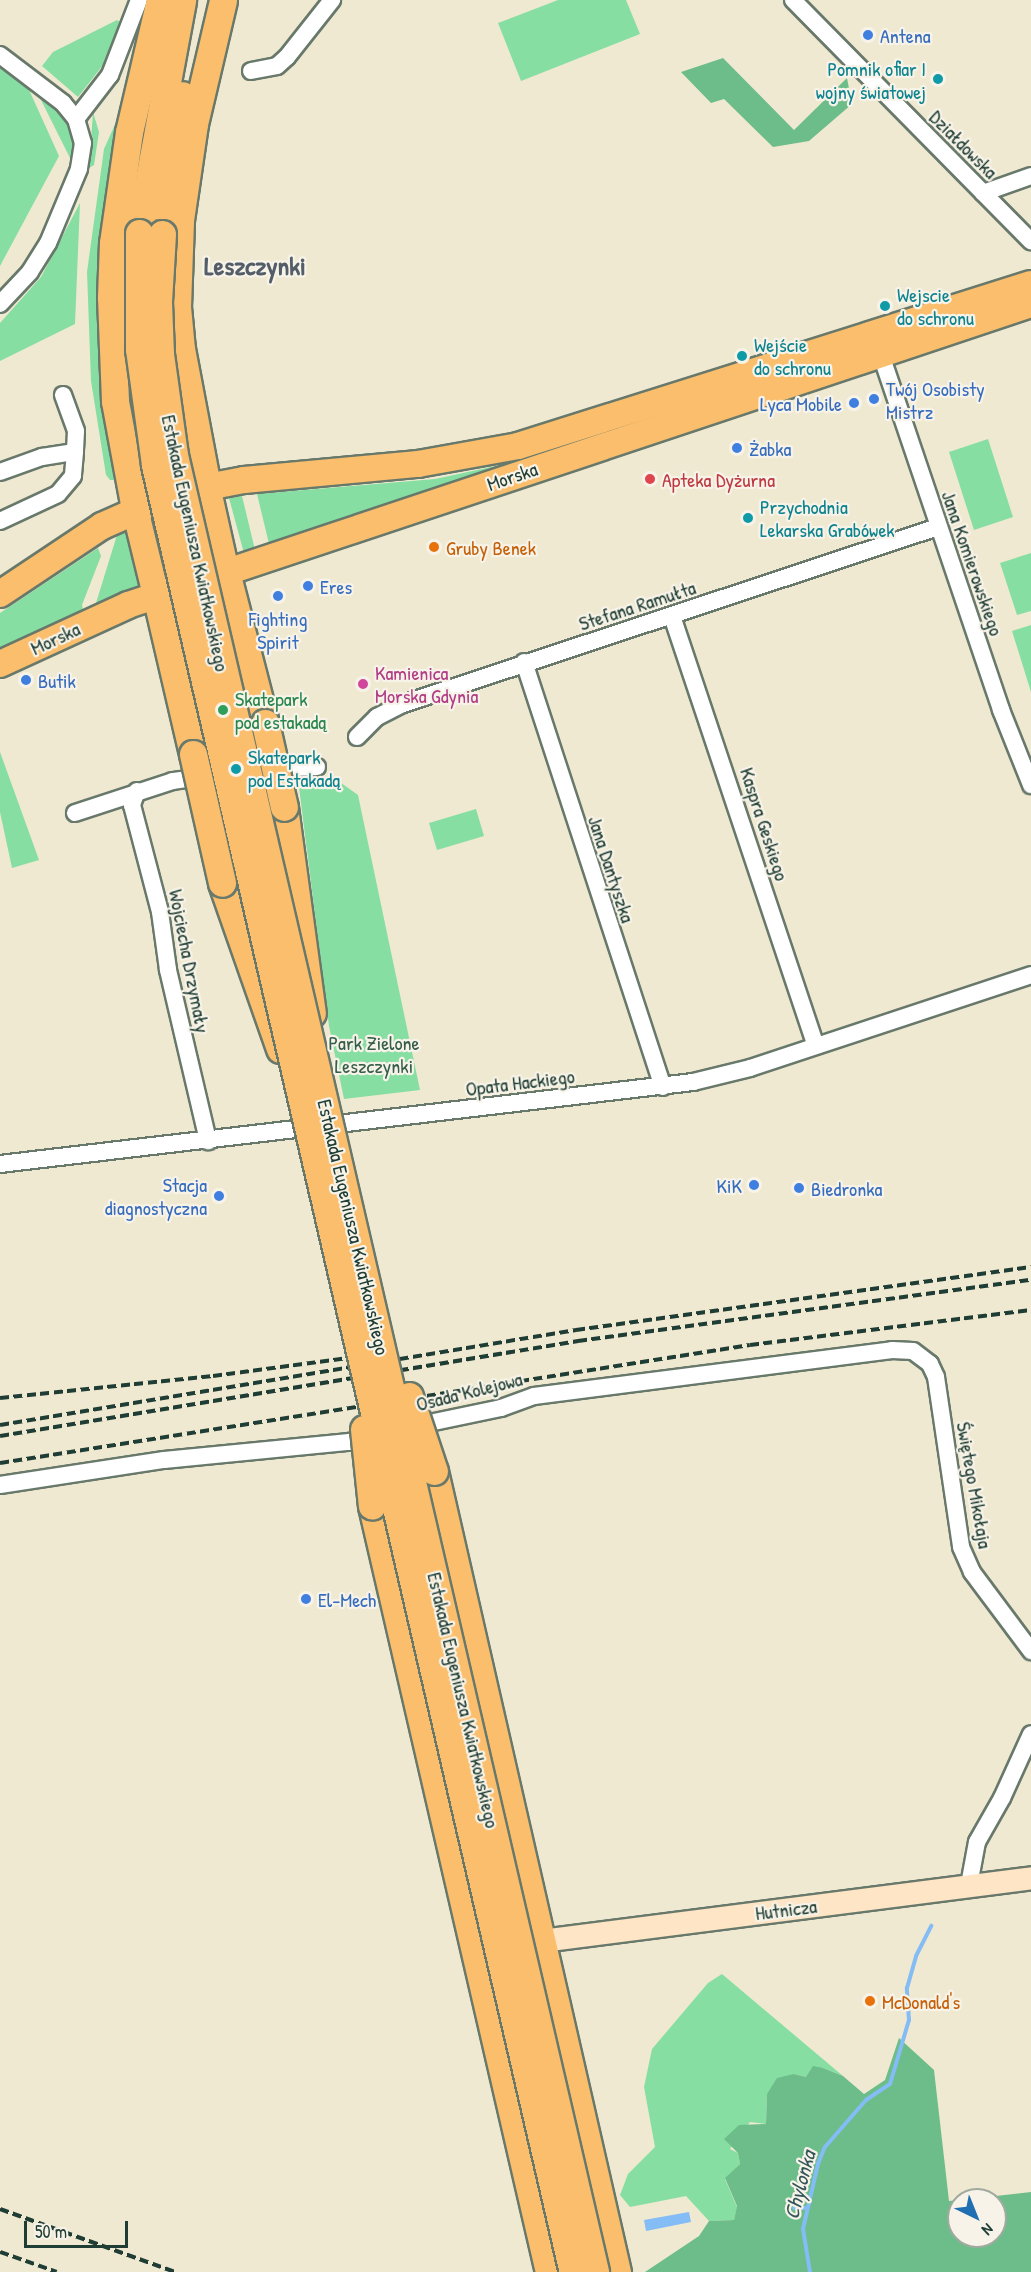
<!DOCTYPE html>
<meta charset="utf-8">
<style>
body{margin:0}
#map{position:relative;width:1031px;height:2272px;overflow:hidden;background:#f0e9d1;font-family:"Patrick Hand",sans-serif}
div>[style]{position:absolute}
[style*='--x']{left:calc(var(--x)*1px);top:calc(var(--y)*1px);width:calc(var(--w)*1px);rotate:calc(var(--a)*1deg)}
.green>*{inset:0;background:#86dea3}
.forest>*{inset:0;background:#6cbd89}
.water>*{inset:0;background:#84bcf5}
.stream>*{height:4px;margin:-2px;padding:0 2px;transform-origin:2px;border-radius:2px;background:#84bcf5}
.roads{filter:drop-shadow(2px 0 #68796b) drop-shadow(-2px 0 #68796b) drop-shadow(0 2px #68796b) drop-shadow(0 -2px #68796b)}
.minor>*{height:16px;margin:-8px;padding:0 8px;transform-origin:8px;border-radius:8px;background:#fff}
.secondary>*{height:22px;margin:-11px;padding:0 11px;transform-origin:11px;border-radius:11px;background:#fde5c5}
.primary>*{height:26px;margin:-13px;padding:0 13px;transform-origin:13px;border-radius:13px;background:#fabe6d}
.trunk>*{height:27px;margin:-13.5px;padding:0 13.5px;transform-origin:13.5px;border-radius:13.5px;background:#fabe6d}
.rail>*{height:4px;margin-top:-2px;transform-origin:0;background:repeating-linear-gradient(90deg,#1f3d34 0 9px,transparent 0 13.5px)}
.bridges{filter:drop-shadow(2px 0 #68796b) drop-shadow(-2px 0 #68796b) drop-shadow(0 2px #68796b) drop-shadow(0 -2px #68796b)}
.trunk-bridge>*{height:27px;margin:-13.5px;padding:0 13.5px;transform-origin:13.5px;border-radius:13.5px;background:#fabe6d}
.dots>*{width:16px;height:16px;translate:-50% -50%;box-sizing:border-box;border:3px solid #f7f3e8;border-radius:50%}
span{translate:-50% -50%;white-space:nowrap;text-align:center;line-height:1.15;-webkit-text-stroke:4.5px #f7f3e8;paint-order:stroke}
.shop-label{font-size:20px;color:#366cbe}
.left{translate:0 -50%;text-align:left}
.right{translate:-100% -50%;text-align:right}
.culture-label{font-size:20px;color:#0d838f}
.street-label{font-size:20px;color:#1f3d34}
.health-label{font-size:20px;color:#be3a42}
.food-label{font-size:20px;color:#c56008}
.hotel-label{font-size:20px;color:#b23c85}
.leisure-label{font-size:20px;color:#27864d}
.park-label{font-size:20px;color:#345d4a}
.water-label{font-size:21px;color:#33565b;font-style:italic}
.district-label{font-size:26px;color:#545e68;font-weight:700}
.north{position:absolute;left:947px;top:2188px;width:60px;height:60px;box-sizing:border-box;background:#f7f3e8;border:2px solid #a1aaa0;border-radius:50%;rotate:137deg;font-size:16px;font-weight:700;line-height:24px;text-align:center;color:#1f3d34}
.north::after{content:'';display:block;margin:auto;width:21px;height:27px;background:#1f6fb2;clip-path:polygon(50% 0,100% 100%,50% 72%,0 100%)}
.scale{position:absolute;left:24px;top:2221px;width:104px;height:27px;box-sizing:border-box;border:3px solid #1f3d34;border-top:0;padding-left:8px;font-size:18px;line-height:21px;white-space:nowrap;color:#1f3d34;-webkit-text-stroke:4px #f7f3e8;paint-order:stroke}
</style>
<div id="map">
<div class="green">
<i style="clip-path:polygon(558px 0,626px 0,640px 34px,521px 81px,498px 23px)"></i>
<i style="clip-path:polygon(117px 20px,120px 22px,107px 60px,78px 97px,42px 66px,53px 52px)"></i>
<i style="clip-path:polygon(0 65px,21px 72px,59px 156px,0 266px)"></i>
<i style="clip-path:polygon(130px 91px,106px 195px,97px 269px,99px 379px,114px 480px,110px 480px,106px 475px,91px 381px,87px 272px,104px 149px)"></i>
<i style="clip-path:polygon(38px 94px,67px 122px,73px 142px,71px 160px)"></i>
<i style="clip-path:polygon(93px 112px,99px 132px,94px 165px,89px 168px)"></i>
<i style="clip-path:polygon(80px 203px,75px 324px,0 361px,0 323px,41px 277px)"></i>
<i style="clip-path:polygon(133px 389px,147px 476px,138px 474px,127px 393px)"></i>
<i style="clip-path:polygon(988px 439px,1013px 517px,974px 530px,949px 452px)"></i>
<i style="clip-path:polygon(533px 458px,270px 548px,257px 494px,435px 479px)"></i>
<i style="clip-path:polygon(242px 496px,256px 554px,245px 557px,229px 498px)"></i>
<i style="clip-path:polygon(127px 531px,139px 586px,96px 603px,117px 535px)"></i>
<i style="clip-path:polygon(98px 548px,101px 556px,82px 605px,83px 610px,0 648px,0 613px)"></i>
<i style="clip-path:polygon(1031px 553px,1031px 611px,1017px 615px,1000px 563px)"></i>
<i style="clip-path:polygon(1031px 625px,1031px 692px,1012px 631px)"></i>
<i style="clip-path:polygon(0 752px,39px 860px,12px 868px,0 812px)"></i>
<i style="clip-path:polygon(298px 779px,337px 780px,358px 795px,420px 1090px,344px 1099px,329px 1026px)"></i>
<i style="clip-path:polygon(476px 809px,484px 836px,437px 850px,429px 823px)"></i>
<i style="clip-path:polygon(722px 1974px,843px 2076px,823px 2068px,806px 2077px,794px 2074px,767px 2094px,766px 2124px,750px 2122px,730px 2149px,738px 2153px,740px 2164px,725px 2179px,737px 2207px,734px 2220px,709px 2221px,686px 2196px,630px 2207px,620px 2195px,628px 2174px,655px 2147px,644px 2087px,652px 2049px,708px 1983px)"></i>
</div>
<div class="forest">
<i style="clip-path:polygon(723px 58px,794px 130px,847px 78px,852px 104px,809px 141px,773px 147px,724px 99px,711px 103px,681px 72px)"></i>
<i style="clip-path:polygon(899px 2038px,934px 2070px,949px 2201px,959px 2200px,959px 2236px,995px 2236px,995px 2200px,960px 2200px,1031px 2192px,1031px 2272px,645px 2272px,699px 2236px,709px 2221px,734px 2220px,737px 2206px,725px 2178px,740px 2164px,738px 2153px,724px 2139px,739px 2125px,766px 2124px,767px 2094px,777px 2078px,794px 2074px,806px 2077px,813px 2066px,823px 2068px,843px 2076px,864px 2094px,885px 2080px)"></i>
</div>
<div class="water">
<i style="clip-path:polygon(689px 2212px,691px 2222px,646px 2231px,644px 2220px)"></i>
</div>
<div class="stream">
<i style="--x:794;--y:2208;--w:11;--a:0"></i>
<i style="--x:810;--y:2272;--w:44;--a:-99.2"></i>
<i style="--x:803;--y:2229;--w:67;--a:-77"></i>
<i style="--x:818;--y:2164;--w:18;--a:-68"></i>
<i style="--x:825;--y:2147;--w:62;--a:-48.9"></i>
<i style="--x:866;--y:2100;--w:29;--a:-34"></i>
<i style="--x:890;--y:2084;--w:67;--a:-73.5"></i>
<i style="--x:909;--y:2020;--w:32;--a:-94"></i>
<i style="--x:907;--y:1988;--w:33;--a:-74"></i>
<i style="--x:916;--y:1956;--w:34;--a:-63"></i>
</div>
<div class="roads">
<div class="minor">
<i style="--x:793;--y:0;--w:339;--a:45.4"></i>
<i style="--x:0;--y:55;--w:79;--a:37.3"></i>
<i style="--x:63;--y:103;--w:21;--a:51"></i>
<i style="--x:76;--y:119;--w:25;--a:74"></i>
<i style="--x:83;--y:143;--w:26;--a:99"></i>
<i style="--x:79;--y:169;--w:80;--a:112.7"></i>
<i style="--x:48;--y:243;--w:34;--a:122"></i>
<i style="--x:30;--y:272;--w:44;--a:133.2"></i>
<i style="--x:251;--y:71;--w:26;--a:-11"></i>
<i style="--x:277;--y:66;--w:13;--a:-42"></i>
<i style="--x:287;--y:57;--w:73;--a:-51.7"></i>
<i style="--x:76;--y:119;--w:56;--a:-52.3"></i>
<i style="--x:110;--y:75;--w:80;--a:-68.9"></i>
<i style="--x:983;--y:193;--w:51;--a:-19.5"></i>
<i style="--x:880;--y:352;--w:378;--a:71.3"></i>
<i style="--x:1001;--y:710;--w:81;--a:68.2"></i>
<i style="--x:63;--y:395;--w:38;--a:70"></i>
<i style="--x:76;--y:431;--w:21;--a:93"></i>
<i style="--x:0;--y:472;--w:45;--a:-19.7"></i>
<i style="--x:42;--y:457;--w:33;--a:-9"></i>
<i style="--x:75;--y:452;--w:24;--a:95"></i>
<i style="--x:73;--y:476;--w:23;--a:130"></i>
<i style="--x:58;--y:494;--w:64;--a:155"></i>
<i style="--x:672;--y:616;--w:453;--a:71.5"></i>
<i style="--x:524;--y:662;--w:447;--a:71.9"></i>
<i style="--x:357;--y:737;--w:28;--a:-45"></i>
<i style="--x:377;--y:717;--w:29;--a:-27"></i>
<i style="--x:403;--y:704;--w:564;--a:-18.31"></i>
<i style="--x:267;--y:769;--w:50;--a:-2.3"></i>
<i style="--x:137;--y:791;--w:15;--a:110"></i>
<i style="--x:132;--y:805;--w:111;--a:75.3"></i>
<i style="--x:160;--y:912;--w:59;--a:82.1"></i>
<i style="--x:168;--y:970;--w:176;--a:76.8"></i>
<i style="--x:75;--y:813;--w:103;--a:-18.1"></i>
<i style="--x:173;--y:781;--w:64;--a:-8.1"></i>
<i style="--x:0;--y:1164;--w:698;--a:-6.75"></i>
<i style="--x:693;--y:1082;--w:59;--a:-13.8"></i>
<i style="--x:750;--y:1068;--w:296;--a:-18.3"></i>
<i style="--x:410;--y:1427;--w:93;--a:-11.8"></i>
<i style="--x:501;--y:1408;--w:35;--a:-20"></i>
<i style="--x:534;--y:1396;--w:361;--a:-7.3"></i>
<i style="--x:892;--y:1350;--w:21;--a:3"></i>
<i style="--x:913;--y:1351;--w:21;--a:37"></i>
<i style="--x:930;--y:1364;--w:14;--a:65"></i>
<i style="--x:936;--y:1377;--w:172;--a:81.6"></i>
<i style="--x:961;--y:1547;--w:27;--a:66"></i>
<i style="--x:972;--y:1572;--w:99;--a:53.2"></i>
<i style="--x:0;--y:1485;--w:166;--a:-8.7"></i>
<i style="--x:164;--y:1460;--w:186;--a:-5.6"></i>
<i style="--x:349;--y:1442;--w:26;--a:-13"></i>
<i style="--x:969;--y:1885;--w:44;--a:-79.5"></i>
<i style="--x:977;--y:1842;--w:51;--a:-60.4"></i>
<i style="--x:1002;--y:1798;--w:70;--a:-65.6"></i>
</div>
<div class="secondary">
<i style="--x:529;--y:1950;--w:16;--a:-35"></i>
<i style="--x:542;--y:1941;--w:493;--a:-7.3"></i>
</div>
<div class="primary">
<i style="--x:207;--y:486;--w:88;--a:77.5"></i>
<i style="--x:135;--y:509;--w:89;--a:76.3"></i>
<i style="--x:0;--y:594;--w:123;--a:-33.7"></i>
<i style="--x:102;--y:526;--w:81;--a:-24"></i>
<i style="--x:176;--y:493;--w:69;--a:-10.8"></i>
<i style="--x:244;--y:480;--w:175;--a:-5.3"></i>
<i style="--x:418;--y:464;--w:102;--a:-10.2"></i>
<i style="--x:518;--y:446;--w:538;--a:-17.53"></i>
<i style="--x:0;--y:664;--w:141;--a:-24.7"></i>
<i style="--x:128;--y:605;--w:952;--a:-18.43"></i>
</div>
<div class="trunk">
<i style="--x:164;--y:208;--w:65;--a:-83.9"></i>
<i style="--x:171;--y:143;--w:49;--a:-77.1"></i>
<i style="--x:139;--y:233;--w:237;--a:-79.5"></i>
<i style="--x:207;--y:486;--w:139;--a:-100.7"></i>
<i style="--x:181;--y:349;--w:42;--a:-95.4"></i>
<i style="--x:177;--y:307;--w:87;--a:-88"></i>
<i style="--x:180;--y:220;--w:97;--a:-81.7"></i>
<i style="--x:194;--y:124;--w:127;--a:-76.8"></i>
<i style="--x:135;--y:509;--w:110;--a:-100.5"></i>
<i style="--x:115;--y:401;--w:104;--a:-92.2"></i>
<i style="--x:111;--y:297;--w:54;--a:-87.9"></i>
<i style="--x:113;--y:243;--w:112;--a:-81.8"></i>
<i style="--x:129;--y:132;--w:136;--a:-76.8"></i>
<i style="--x:226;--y:572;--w:156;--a:75.5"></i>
<i style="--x:156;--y:595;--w:163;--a:76.9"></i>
<i style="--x:284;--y:807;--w:208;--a:82.3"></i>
<i style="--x:222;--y:883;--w:176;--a:70.7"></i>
<i style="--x:434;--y:1471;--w:822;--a:77.13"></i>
<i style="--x:372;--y:1506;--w:786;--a:76.99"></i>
</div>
</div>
<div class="rail">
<i style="--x:0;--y:1398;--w:214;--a:-5.9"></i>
<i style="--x:213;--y:1376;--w:182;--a:-7.6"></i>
<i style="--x:0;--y:1425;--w:584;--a:-9.37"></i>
<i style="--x:576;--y:1330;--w:459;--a:-7.9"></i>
<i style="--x:0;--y:1436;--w:586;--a:-9.33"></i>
<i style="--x:578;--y:1341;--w:457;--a:-7.7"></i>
<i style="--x:0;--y:1463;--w:759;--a:-8.94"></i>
<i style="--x:750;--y:1345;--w:283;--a:-7.1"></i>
<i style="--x:0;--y:2209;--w:186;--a:19.8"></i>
<i style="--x:0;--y:2252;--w:60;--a:19.3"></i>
</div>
<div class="bridges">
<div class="trunk-bridge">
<i style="--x:139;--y:233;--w:116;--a:90"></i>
<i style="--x:139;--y:349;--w:117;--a:82.1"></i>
<i style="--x:155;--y:465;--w:1855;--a:76.98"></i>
<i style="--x:162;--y:234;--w:68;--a:93.4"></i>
<i style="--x:158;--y:302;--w:52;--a:87.8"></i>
<i style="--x:160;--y:354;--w:102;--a:82.1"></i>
<i style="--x:174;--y:455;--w:1865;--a:76.95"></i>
<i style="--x:265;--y:723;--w:86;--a:77.3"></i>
<i style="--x:193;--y:754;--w:132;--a:77.3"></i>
<i style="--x:409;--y:1396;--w:79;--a:71.6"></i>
<i style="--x:364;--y:1429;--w:77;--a:84.1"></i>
</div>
</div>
<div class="dots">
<i style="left:868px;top:35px;background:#3f7fe0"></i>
<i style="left:938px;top:79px;background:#0f9aa8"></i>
<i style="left:885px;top:306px;background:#0f9aa8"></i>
<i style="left:742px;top:356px;background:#0f9aa8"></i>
<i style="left:874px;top:399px;background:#3f7fe0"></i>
<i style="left:854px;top:403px;background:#3f7fe0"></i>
<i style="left:737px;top:448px;background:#3f7fe0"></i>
<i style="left:650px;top:479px;background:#e0444e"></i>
<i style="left:748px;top:518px;background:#0f9aa8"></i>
<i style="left:434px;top:547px;background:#e8710a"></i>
<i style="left:308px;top:586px;background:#3f7fe0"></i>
<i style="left:278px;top:596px;background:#3f7fe0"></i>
<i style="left:26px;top:680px;background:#3f7fe0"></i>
<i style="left:363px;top:684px;background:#d1479c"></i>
<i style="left:223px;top:710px;background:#2e9e5b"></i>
<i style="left:236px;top:769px;background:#0f9aa8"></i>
<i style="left:754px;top:1185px;background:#3f7fe0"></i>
<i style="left:799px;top:1188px;background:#3f7fe0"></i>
<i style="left:219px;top:1196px;background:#3f7fe0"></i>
<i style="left:306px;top:1599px;background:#3f7fe0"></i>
<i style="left:870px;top:2001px;background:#e8710a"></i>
</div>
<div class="shop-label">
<span class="left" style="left:880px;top:35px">Antena</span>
<span class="left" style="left:886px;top:400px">Twój Osobisty<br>Mistrz</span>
<span class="right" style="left:842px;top:403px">Lyca Mobile</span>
<span class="left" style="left:749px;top:448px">Żabka</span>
<span class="left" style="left:320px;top:586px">Eres</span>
<span style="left:278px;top:630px">Fighting<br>Spirit</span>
<span class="left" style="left:38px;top:680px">Butik</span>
<span class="right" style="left:207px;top:1196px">Stacja<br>diagnostyczna</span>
<span class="right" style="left:742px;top:1185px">KiK</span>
<span class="left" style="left:811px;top:1188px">Biedronka</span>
<span class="left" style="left:318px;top:1599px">El-Mech</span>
</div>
<div class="culture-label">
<span class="right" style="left:926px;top:80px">Pomnik ofiar I<br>wojny światowej</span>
<span class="left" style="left:897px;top:306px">Wejscie<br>do schronu</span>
<span class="left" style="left:754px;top:356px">Wejście<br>do schronu</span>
<span class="left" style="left:760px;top:518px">Przychodnia<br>Lekarska Grabówek</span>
<span class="left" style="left:248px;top:768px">Skatepark<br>pod Estakadą</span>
</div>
<div class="street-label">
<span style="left:964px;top:144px;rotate:45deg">Działdowska</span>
<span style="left:512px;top:476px;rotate:-19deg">Morska</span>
<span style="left:196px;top:543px;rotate:78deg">Estakada Eugeniusza Kwiatkowskiego</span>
<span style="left:973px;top:563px;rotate:71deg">Jana Komierowskiego</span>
<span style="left:637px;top:605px;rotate:-18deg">Stefana Ramułta</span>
<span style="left:55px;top:638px;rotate:-25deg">Morska</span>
<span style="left:765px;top:824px;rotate:72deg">Kaspra Geskiego</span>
<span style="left:612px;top:869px;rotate:72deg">Jana Dantyszka</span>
<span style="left:190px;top:961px;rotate:79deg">Wojciecha Drzymały</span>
<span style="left:520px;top:1082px;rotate:-7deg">Opata Hackiego</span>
<span style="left:354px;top:1227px;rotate:77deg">Estakada Eugeniusza Kwiatkowskiego</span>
<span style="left:469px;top:1391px;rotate:-14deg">Osada Kolejowa</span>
<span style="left:975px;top:1485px;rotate:80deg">Świętego Mikołaja</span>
<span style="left:464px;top:1700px;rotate:77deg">Estakada Eugeniusza Kwiatkowskiego</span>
<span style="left:786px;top:1909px;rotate:-7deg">Hutnicza</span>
</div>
<div class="health-label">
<span class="left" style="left:662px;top:479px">Apteka Dyżurna</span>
</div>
<div class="food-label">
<span class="left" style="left:446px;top:547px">Gruby Benek</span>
<span class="left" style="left:882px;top:2001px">McDonald's</span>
</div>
<div class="hotel-label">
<span class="left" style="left:375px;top:684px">Kamienica<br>Morska Gdynia</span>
</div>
<div class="leisure-label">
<span class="left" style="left:235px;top:710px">Skatepark<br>pod estakadą</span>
</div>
<div class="park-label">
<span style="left:374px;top:1054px">Park Zielone<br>Leszczynki</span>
</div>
<div class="water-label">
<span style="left:800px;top:2185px;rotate:-75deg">Chylonka</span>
</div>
<div class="district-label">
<span style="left:255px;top:266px">Leszczynki</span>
</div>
<div class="north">N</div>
<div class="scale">50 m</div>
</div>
